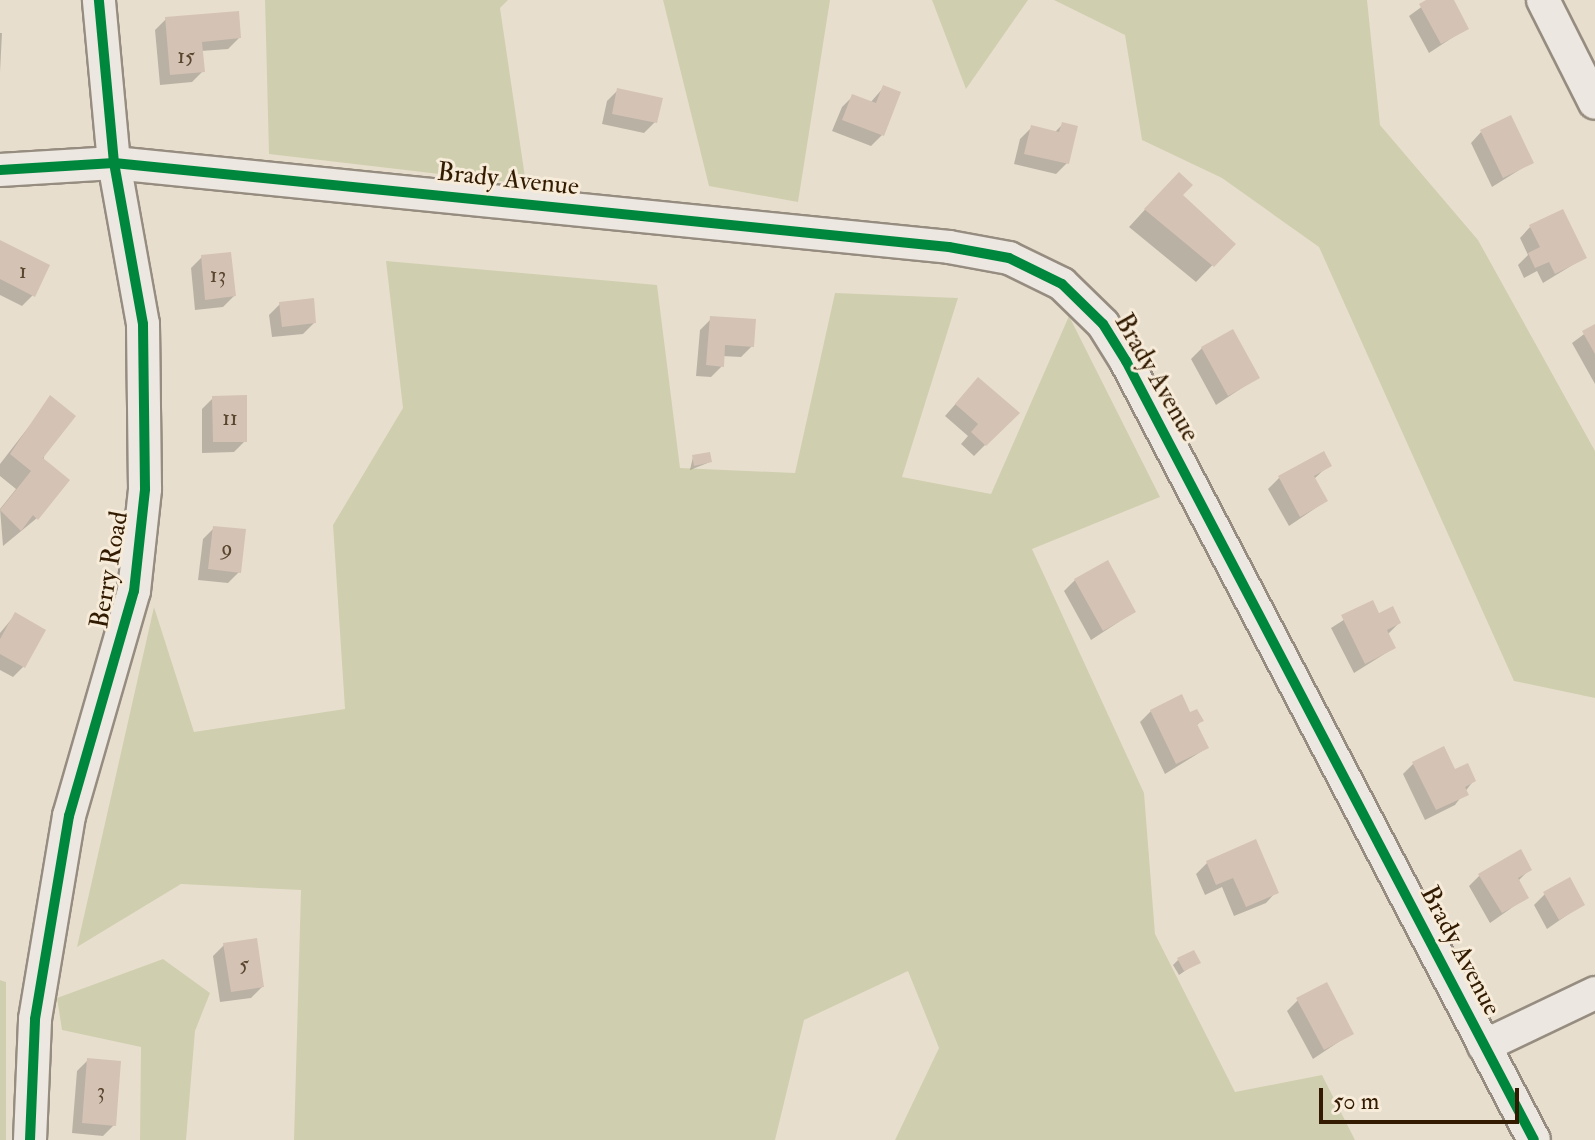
<!DOCTYPE html>
<style>
body{margin:0}
#map{position:relative;width:1595px;height:1140px;overflow:hidden;background:#e8dece;font-family:"IM FELL Double Pica",serif}
div>[style]{position:absolute}
[style*='--x']{left:calc(var(--x)*1px);top:calc(var(--y)*1px);width:calc(var(--w)*1px);rotate:calc(var(--a)*1deg)}
.green>*{inset:0;background:#cfcfaf}
.shadow>*{inset:0;background:#0003}
.building>*{inset:0;background:#d4c2b5}
.roads{filter:drop-shadow(2px 0 #968d80) drop-shadow(-2px 0 #968d80) drop-shadow(0 2px #968d80) drop-shadow(0 -2px #968d80)}
.street>*{height:32px;margin:-16px;padding:0 16px;transform-origin:16px;border-radius:16px;background:#ece7e0}
.cycleway>*{height:10px;margin:-5px;padding:0 5px;transform-origin:5px;border-radius:5px;background:#00873e}
span{translate:-50% -50%;white-space:nowrap;text-align:center;line-height:1.15;-webkit-text-stroke:6px #f7ebd9;paint-order:stroke}
.number-label{font-size:22px;color:#5a452d}
.number-label span{-webkit-text-stroke-width:0}
.street-label{font-size:26px;color:#321b00}
.scale{position:absolute;left:1319px;top:1088px;width:200px;height:36px;box-sizing:border-box;border:4px solid #321b00;border-top:0;padding-left:10px;font-size:24px;line-height:28px;white-space:nowrap;color:#321b00;-webkit-text-stroke:6px #f7ebd9;paint-order:stroke}
</style>
<div id="map">
<div class="green">
<i style="clip-path:polygon(265px 0,508px 0,500px 8px,526px 184px,269px 154px)"></i>
<i style="clip-path:polygon(663px 0,830px 0,798px 202px,709px 186px)"></i>
<i style="clip-path:polygon(932px 0,1028px 0,966px 89px)"></i>
<i style="clip-path:polygon(1054px 0,1367px 0,1380px 125px,1478px 240px,1595px 451px,1595px 698px,1514px 681px,1319px 247px,1222px 178px,1142px 140px,1125px 35px)"></i>
<i style="clip-path:polygon(386px 261px,657px 285px,680px 468px,795px 473px,835px 293px,958px 298px,902px 477px,991px 494px,1069px 316px,1160px 497px,1032px 549px,1144px 793px,1155px 934px,1235px 1092px,1322px 1075px,1355px 1140px,895px 1140px,939px 1048px,908px 971px,804px 1020px,775px 1140px,294px 1140px,301px 890px,181px 884px,77px 947px,154px 607px,194px 732px,345px 709px,333px 525px,403px 408px)"></i>
<i style="clip-path:polygon(163px 959px,210px 993px,195px 1031px,186px 1140px,140px 1140px,141px 1047px,62px 1030px,57px 998px)"></i>
<i style="clip-path:polygon(0 980px,6px 982px,6px 1140px,0 1140px)"></i>
</div>
<div class="shadow">
<i style="clip-path:polygon(1431px 0,1451px 0,1467px 28px,1429px 53px,1409px 16px)"></i>
<i style="clip-path:polygon(166px 19px,239px 38px,228px 49px,201px 51px,203px 71px,192px 82px,160px 85px,155px 30px)"></i>
<i style="clip-path:polygon(0 33px,2px 33px,0 72px)"></i>
<i style="clip-path:polygon(883px 88px,882px 135px,871px 146px,832px 131px,842px 107px,853px 96px,870px 103px)"></i>
<i style="clip-path:polygon(618px 90px,655px 122px,644px 133px,602px 124px,607px 101px)"></i>
<i style="clip-path:polygon(1062px 125px,1067px 163px,1056px 174px,1014px 164px,1020px 139px,1031px 128px,1054px 133px)"></i>
<i style="clip-path:polygon(1481px 132px,1532px 162px,1492px 187px,1471px 143px)"></i>
<i style="clip-path:polygon(1162px 191px,1180px 195px,1233px 244px,1196px 282px,1129px 227px)"></i>
<i style="clip-path:polygon(1530px 227px,1584px 258px,1543px 283px,1537px 271px,1524px 278px,1518px 265px,1528px 255px,1520px 238px)"></i>
<i style="clip-path:polygon(0 243px,33px 295px,22px 306px,0 295px)"></i>
<i style="clip-path:polygon(202px 257px,234px 296px,223px 307px,195px 310px,191px 268px)"></i>
<i style="clip-path:polygon(280px 304px,314px 323px,303px 334px,272px 337px,269px 315px)"></i>
<i style="clip-path:polygon(711px 319px,752px 346px,741px 357px,722px 356px,722px 366px,711px 377px,696px 376px,700px 330px)"></i>
<i style="clip-path:polygon(1595px 326px,1595px 384px,1572px 343px)"></i>
<i style="clip-path:polygon(1202px 348px,1257px 378px,1216px 405px,1191px 359px)"></i>
<i style="clip-path:polygon(967px 391px,1017px 413px,974px 456px,961px 444px,968px 436px,945px 416px)"></i>
<i style="clip-path:polygon(51px 398px,37px 518px,3px 546px,0 509px,16px 489px,0 476px,0 464px)"></i>
<i style="clip-path:polygon(213px 398px,245px 441px,234px 452px,202px 453px,202px 409px)"></i>
<i style="clip-path:polygon(693px 457px,710px 462px,690px 470px)"></i>
<i style="clip-path:polygon(1329px 465px,1314px 479px,1326px 501px,1289px 526px,1268px 489px,1279px 478px)"></i>
<i style="clip-path:polygon(214px 528px,239px 572px,228px 583px,198px 580px,203px 539px)"></i>
<i style="clip-path:polygon(1075px 580px,1134px 612px,1091px 640px,1064px 591px)"></i>
<i style="clip-path:polygon(1372px 602px,1378px 616px,1399px 623px,1387px 635px,1394px 648px,1354px 673px,1331px 628px)"></i>
<i style="clip-path:polygon(15px 615px,24px 666px,13px 677px,0 670px,0 633px)"></i>
<i style="clip-path:polygon(1151px 711px,1190px 715px,1201px 721px,1196px 726px,1207px 748px,1165px 774px,1140px 722px)"></i>
<i style="clip-path:polygon(1414px 763px,1454px 772px,1474px 780px,1455px 805px,1425px 820px,1403px 774px)"></i>
<i style="clip-path:polygon(1207px 863px,1276px 892px,1266px 903px,1234px 916px,1222px 887px,1205px 895px,1196px 874px)"></i>
<i style="clip-path:polygon(1530px 869px,1519px 880px,1527px 897px,1490px 923px,1469px 886px,1480px 875px)"></i>
<i style="clip-path:polygon(1545px 894px,1583px 904px,1547px 929px,1534px 905px)"></i>
<i style="clip-path:polygon(224px 945px,262px 987px,251px 998px,220px 1002px,213px 956px)"></i>
<i style="clip-path:polygon(1178px 960px,1198px 962px,1179px 975px,1173px 965px)"></i>
<i style="clip-path:polygon(1298px 1000px,1352px 1033px,1313px 1059px,1287px 1011px)"></i>
<i style="clip-path:polygon(88px 1060px,114px 1125px,103px 1136px,72px 1133px,77px 1071px)"></i>
</div>
<div class="building">
<i style="clip-path:polygon(1426px 0,1454px 0,1469px 29px,1441px 44px,1419px 4px)"></i>
<i style="clip-path:polygon(239px 11px,241px 38px,202px 42px,205px 72px,170px 75px,165px 17px)"></i>
<i style="clip-path:polygon(883px 85px,901px 92px,884px 136px,842px 120px,852px 94px,876px 103px)"></i>
<i style="clip-path:polygon(617px 88px,663px 98px,657px 123px,612px 114px)"></i>
<i style="clip-path:polygon(1511px 115px,1534px 163px,1503px 178px,1480px 130px)"></i>
<i style="clip-path:polygon(1062px 122px,1078px 126px,1069px 164px,1024px 154px,1031px 125px,1059px 132px)"></i>
<i style="clip-path:polygon(1179px 172px,1193px 185px,1183px 195px,1236px 244px,1214px 267px,1144px 209px)"></i>
<i style="clip-path:polygon(1563px 209px,1587px 258px,1555px 274px,1549px 262px,1535px 268px,1528px 253px,1540px 247px,1529px 225px)"></i>
<i style="clip-path:polygon(0 240px,50px 265px,35px 297px,0 279px)"></i>
<i style="clip-path:polygon(231px 252px,236px 296px,205px 300px,201px 255px)"></i>
<i style="clip-path:polygon(314px 298px,316px 323px,282px 327px,279px 302px)"></i>
<i style="clip-path:polygon(710px 316px,756px 319px,754px 347px,725px 345px,724px 367px,706px 365px)"></i>
<i style="clip-path:polygon(1595px 324px,1595px 354px,1582px 331px)"></i>
<i style="clip-path:polygon(1233px 329px,1260px 378px,1228px 396px,1201px 347px)"></i>
<i style="clip-path:polygon(978px 377px,1020px 413px,986px 446px,971px 432px,978px 424px,955px 404px)"></i>
<i style="clip-path:polygon(50px 395px,76px 416px,43px 458px,70px 480px,38px 520px,33px 515px,21px 531px,0 510px,31px 471px,10px 454px)"></i>
<i style="clip-path:polygon(247px 395px,247px 442px,213px 442px,212px 396px)"></i>
<i style="clip-path:polygon(1324px 451px,1332px 466px,1314px 476px,1328px 501px,1300px 517px,1278px 476px)"></i>
<i style="clip-path:polygon(710px 452px,712px 462px,694px 466px,692px 455px)"></i>
<i style="clip-path:polygon(213px 526px,246px 529px,241px 573px,208px 569px)"></i>
<i style="clip-path:polygon(1108px 560px,1136px 612px,1103px 631px,1074px 579px)"></i>
<i style="clip-path:polygon(1373px 600px,1379px 613px,1393px 606px,1401px 623px,1387px 630px,1396px 648px,1365px 664px,1341px 615px)"></i>
<i style="clip-path:polygon(15px 612px,46px 630px,25px 668px,0 654px,0 639px)"></i>
<i style="clip-path:polygon(1182px 694px,1190px 712px,1197px 709px,1204px 721px,1197px 724px,1209px 748px,1176px 764px,1150px 710px)"></i>
<i style="clip-path:polygon(1444px 746px,1455px 769px,1468px 763px,1476px 781px,1465px 787px,1469px 795px,1436px 810px,1412px 762px)"></i>
<i style="clip-path:polygon(1256px 839px,1279px 893px,1246px 907px,1233px 878px,1216px 885px,1206px 861px)"></i>
<i style="clip-path:polygon(1521px 849px,1532px 870px,1518px 878px,1529px 898px,1502px 913px,1478px 874px)"></i>
<i style="clip-path:polygon(1570px 877px,1585px 905px,1559px 920px,1543px 892px)"></i>
<i style="clip-path:polygon(257px 938px,264px 987px,231px 992px,223px 943px)"></i>
<i style="clip-path:polygon(1194px 950px,1201px 963px,1184px 971px,1177px 958px)"></i>
<i style="clip-path:polygon(1327px 982px,1354px 1034px,1324px 1050px,1296px 998px)"></i>
<i style="clip-path:polygon(87px 1058px,121px 1061px,116px 1126px,82px 1123px)"></i>
</div>
<div class="roads">
<div class="street">
<i style="--x:1543;--y:0;--w:115;--a:63.2"></i>
<i style="--x:0;--y:170;--w:114;--a:-3.5"></i>
<i style="--x:114;--y:163;--w:839;--a:5.74"></i>
<i style="--x:949;--y:247;--w:61;--a:10.4"></i>
<i style="--x:1009;--y:258;--w:59;--a:26.1"></i>
<i style="--x:1062;--y:284;--w:57;--a:44.3"></i>
<i style="--x:1103;--y:324;--w:44;--a:58.1"></i>
<i style="--x:1126;--y:361;--w:879;--a:62.36"></i>
<i style="--x:1484;--y:1046;--w:123;--a:-25.5"></i>
<i style="--x:30;--y:1140;--w:121;--a:-87.6"></i>
<i style="--x:35;--y:1019;--w:206;--a:-80.5"></i>
<i style="--x:69;--y:816;--w:234;--a:-73.9"></i>
<i style="--x:134;--y:591;--w:103;--a:-83.8"></i>
<i style="--x:145;--y:489;--w:165;--a:-90.7"></i>
<i style="--x:143;--y:324;--w:164;--a:-100.2"></i>
<i style="--x:114;--y:163;--w:164;--a:-95.3"></i>
</div>
</div>
<div class="cycleway">
<i style="--x:0;--y:170;--w:114;--a:-3.5"></i>
<i style="--x:114;--y:163;--w:839;--a:5.74"></i>
<i style="--x:949;--y:247;--w:61;--a:10.4"></i>
<i style="--x:1009;--y:258;--w:59;--a:26.1"></i>
<i style="--x:1062;--y:284;--w:57;--a:44.3"></i>
<i style="--x:1103;--y:324;--w:44;--a:58.1"></i>
<i style="--x:1126;--y:361;--w:879;--a:62.36"></i>
<i style="--x:30;--y:1140;--w:121;--a:-87.6"></i>
<i style="--x:35;--y:1019;--w:206;--a:-80.5"></i>
<i style="--x:69;--y:816;--w:234;--a:-73.9"></i>
<i style="--x:134;--y:591;--w:103;--a:-83.8"></i>
<i style="--x:145;--y:489;--w:165;--a:-90.7"></i>
<i style="--x:143;--y:324;--w:164;--a:-100.2"></i>
<i style="--x:114;--y:163;--w:164;--a:-95.3"></i>
</div>
<div class="number-label">
<span style="left:186px;top:57px">15</span>
<span style="left:23px;top:272px">1</span>
<span style="left:218px;top:276px">13</span>
<span style="left:230px;top:419px">11</span>
<span style="left:227px;top:549px">9</span>
<span style="left:244px;top:965px">5</span>
<span style="left:101px;top:1092px">3</span>
</div>
<div class="street-label">
<span style="left:508px;top:180px;rotate:6deg">Brady Avenue</span>
<span style="left:1156px;top:378px;rotate:60deg">Brady Avenue</span>
<span style="left:110px;top:570px;rotate:-80deg">Berry Road</span>
<span style="left:1460px;top:951px;rotate:62deg">Brady Avenue</span>
</div>
<div class="scale">50 m</div>
</div>
